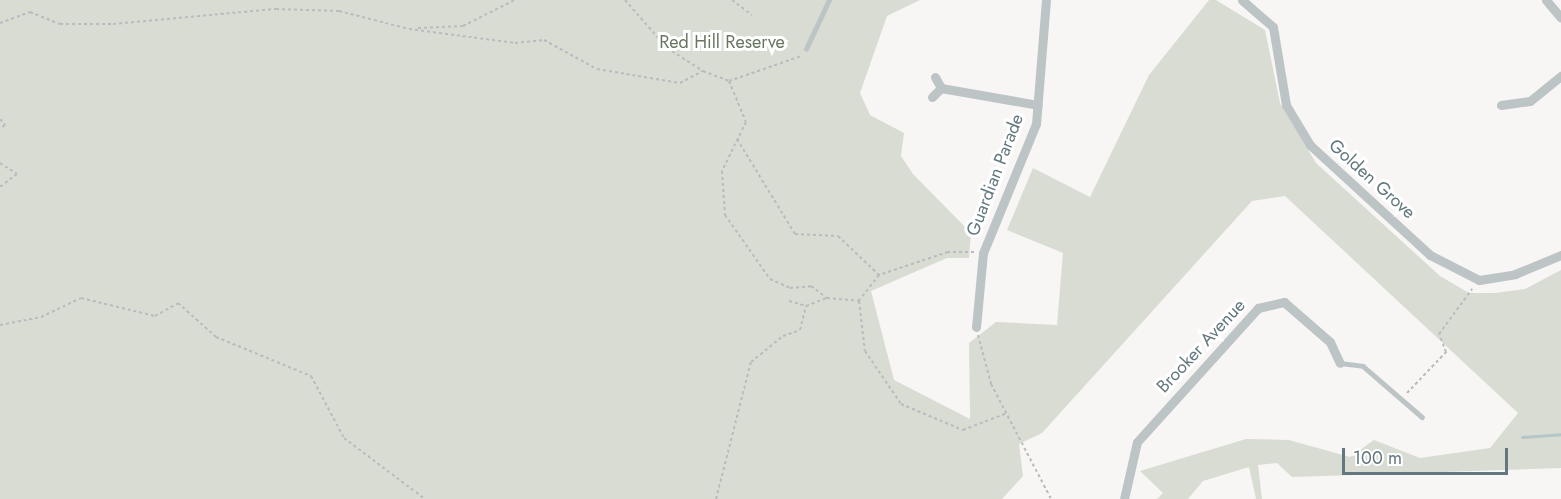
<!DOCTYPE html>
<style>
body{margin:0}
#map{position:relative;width:1561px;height:499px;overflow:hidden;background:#f7f6f4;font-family:Jost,sans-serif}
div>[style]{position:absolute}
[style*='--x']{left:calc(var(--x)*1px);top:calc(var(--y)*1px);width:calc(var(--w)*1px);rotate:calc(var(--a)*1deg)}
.green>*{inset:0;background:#d8dcd3}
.stream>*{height:3px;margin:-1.5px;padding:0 1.5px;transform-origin:1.5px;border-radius:1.5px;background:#b5c6c7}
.path>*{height:2px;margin-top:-1px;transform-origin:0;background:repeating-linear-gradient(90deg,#b8bcbe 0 3px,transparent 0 6px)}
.service>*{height:4.5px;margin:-2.25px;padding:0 2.25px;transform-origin:2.25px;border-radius:2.25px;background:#bdc4c6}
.minor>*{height:9px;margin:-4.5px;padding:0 4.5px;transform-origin:4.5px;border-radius:4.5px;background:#bdc4c6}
span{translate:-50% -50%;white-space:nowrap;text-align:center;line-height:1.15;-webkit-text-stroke:6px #fff;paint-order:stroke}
.park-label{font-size:18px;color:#697761}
.street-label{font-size:18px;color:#62787e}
.scale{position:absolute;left:1342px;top:448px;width:166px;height:27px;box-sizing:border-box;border:3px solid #62787e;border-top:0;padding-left:8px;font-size:18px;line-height:21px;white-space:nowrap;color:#62787e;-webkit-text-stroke:4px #fff;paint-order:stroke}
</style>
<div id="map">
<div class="green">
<i style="clip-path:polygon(0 0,920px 0,887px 16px,860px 93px,870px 115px,904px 133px,901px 156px,913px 174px,971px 233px,969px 258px,947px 258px,871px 291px,894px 380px,970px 419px,969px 343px,996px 322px,1057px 325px,1063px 253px,1007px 230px,1033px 168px,1090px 197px,1149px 75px,1209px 0,1216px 0,1265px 30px,1280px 103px,1316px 163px,1440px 276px,1469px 293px,1495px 293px,1525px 289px,1561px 270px,1561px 468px,1292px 477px,1277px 463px,1258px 465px,1262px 499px,1256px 499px,1249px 467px,1203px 481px,1188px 499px,1157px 499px,1163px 493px,1140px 471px,1246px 439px,1289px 440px,1350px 457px,1374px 440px,1420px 458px,1490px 448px,1518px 413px,1285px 196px,1252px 201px,1042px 433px,1019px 444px,1023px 476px,1002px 499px,0 499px)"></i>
</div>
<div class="stream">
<i style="--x:1522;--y:437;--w:39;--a:-4"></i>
</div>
<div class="path">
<i style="--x:625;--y:0;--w:64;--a:48.8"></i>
<i style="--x:667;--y:48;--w:43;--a:32.6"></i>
<i style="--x:732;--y:0;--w:25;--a:37"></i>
<i style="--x:0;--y:23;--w:32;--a:-20"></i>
<i style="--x:30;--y:12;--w:32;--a:22"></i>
<i style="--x:60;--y:24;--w:53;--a:0"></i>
<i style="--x:113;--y:24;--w:164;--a:-5.3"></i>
<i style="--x:276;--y:9;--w:63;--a:1.8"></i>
<i style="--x:339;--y:11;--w:72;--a:14.4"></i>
<i style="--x:409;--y:29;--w:107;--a:7.5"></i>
<i style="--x:515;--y:43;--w:29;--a:-6"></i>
<i style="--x:544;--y:40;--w:60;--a:28.7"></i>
<i style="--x:597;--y:69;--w:84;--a:9.6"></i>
<i style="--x:680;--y:83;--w:26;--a:-28"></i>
<i style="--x:703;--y:71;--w:28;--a:21"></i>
<i style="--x:729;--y:81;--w:76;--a:-19.1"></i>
<i style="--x:418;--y:28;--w:45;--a:-2.5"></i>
<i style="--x:463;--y:26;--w:58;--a:-26.6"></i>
<i style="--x:729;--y:81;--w:44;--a:67.5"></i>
<i style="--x:746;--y:122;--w:55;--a:116.1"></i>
<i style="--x:722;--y:171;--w:44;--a:86.1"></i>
<i style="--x:725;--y:215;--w:78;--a:54.9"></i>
<i style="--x:770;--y:279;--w:22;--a:24"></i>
<i style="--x:790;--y:288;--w:21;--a:-5"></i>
<i style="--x:811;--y:286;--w:20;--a:37"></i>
<i style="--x:827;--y:298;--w:32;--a:5"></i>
<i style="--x:0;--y:119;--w:8;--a:50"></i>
<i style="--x:5;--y:125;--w:6;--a:141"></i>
<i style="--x:737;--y:139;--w:111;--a:58.6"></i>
<i style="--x:795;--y:234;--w:43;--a:2.7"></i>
<i style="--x:838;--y:236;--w:57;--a:43.6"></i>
<i style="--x:0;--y:163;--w:20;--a:33"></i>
<i style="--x:17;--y:174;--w:21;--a:143"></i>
<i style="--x:974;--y:252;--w:26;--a:180"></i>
<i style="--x:948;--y:252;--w:73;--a:161.6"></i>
<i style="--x:879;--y:275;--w:33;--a:128"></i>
<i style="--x:859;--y:301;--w:50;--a:83.2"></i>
<i style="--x:865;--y:351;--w:64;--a:55.8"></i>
<i style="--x:901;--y:404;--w:67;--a:22.8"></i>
<i style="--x:963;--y:430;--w:47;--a:-21.1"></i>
<i style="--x:789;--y:301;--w:18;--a:16"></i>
<i style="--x:0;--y:325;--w:42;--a:-11"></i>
<i style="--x:41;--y:317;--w:44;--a:-25.4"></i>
<i style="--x:81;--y:298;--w:76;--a:13.7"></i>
<i style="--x:155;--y:316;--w:26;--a:-29"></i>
<i style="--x:178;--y:303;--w:51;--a:41.8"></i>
<i style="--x:216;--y:337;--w:103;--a:22.3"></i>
<i style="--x:311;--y:376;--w:70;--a:62"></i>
<i style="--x:344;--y:438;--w:101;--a:37"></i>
<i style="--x:978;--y:335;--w:51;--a:75.1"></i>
<i style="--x:991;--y:384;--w:130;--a:62.4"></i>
<i style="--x:1407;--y:393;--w:57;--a:-46.4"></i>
<i style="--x:1446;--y:352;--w:19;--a:-111"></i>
<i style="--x:1439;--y:334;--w:56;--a:-53.7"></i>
<i style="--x:716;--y:499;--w:141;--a:-75.7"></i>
<i style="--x:751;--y:362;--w:41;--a:-39.1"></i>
<i style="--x:783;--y:336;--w:18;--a:-19"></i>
<i style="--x:800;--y:330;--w:25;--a:-76"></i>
<i style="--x:806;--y:306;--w:22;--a:-21"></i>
</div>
<div class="service">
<i style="--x:806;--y:49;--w:54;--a:-64.9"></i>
<i style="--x:1340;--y:363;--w:23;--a:7"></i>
<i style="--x:1363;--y:366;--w:78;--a:40.8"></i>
</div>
<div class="minor">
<i style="--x:1242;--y:0;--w:41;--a:41.1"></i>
<i style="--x:1273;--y:27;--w:79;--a:80.5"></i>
<i style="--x:1286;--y:105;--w:47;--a:59"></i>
<i style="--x:1310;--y:145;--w:163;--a:42.5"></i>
<i style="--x:1430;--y:255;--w:55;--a:27"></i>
<i style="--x:1479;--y:280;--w:36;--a:-9"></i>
<i style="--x:1515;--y:274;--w:50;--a:-22.4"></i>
<i style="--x:1546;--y:0;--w:23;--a:50"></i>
<i style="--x:935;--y:77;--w:13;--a:61"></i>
<i style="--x:932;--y:97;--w:13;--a:-45"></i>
<i style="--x:941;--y:88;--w:98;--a:9.9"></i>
<i style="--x:1501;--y:105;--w:29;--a:-8"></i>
<i style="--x:1530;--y:101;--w:40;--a:-39"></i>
<i style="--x:976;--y:327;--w:74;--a:-84.6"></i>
<i style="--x:983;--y:253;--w:139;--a:-67.7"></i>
<i style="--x:1036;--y:124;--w:124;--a:-85.4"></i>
<i style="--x:1124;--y:499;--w:58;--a:-77.2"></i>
<i style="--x:1137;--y:442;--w:181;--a:-47.9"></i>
<i style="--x:1258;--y:308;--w:27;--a:-13"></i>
<i style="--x:1284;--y:302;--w:61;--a:41"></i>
<i style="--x:1330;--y:342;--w:23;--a:65"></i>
</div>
<div class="park-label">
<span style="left:722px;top:42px">Red Hill Reserve</span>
</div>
<div class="street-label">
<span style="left:995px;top:175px;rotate:-69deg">Guardian Parade</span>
<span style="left:1372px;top:179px;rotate:42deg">Golden Grove</span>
<span style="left:1201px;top:346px;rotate:-47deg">Brooker Avenue</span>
</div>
<div class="scale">100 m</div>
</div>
